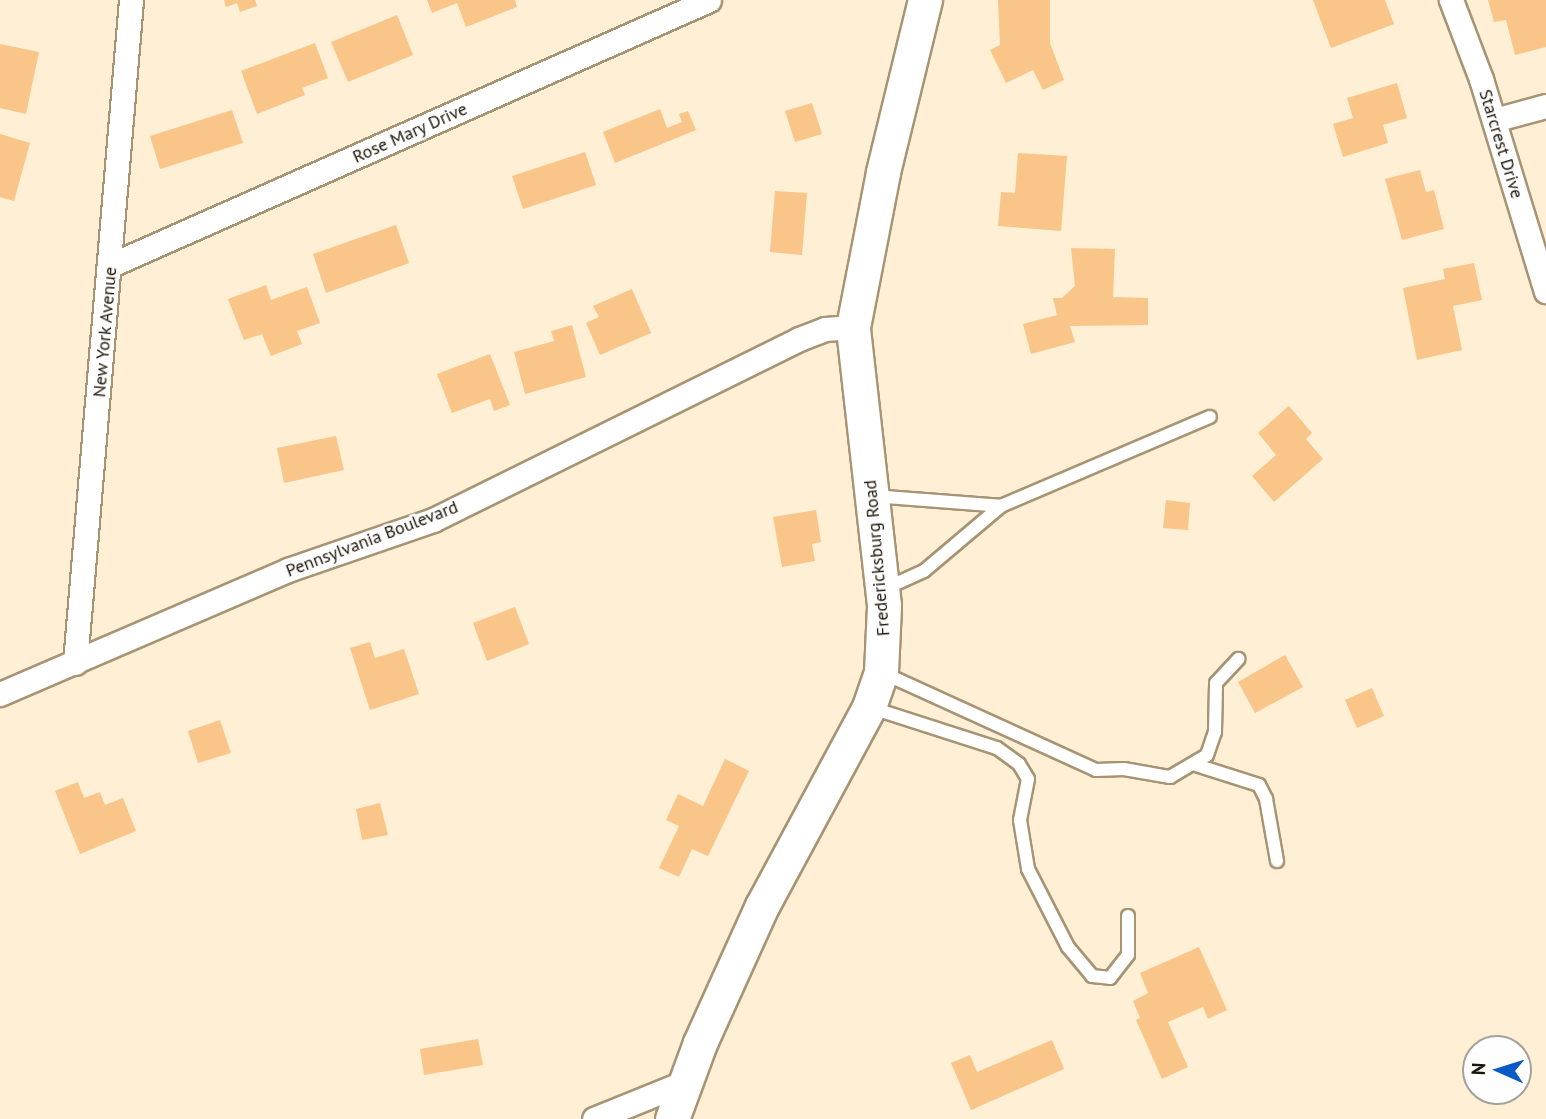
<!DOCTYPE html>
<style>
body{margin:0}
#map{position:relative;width:1546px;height:1119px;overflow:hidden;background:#ffefd4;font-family:"PT Sans",sans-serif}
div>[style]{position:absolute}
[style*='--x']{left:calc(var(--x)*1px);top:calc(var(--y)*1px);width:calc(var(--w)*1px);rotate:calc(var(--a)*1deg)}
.building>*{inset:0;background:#fac588}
.roads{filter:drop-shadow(2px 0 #a69474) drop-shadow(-2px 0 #a69474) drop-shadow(0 2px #a69474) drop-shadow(0 -2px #a69474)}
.lane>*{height:12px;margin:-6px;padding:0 6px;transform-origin:6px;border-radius:6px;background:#fff}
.street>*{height:23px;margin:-11.5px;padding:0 11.5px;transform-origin:11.5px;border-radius:11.5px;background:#fff}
.secondary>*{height:33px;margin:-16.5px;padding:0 16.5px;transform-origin:16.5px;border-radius:16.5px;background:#fff}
span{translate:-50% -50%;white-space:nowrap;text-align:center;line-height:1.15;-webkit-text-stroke:5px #fefefe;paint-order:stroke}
.street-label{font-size:18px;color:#1d160a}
.north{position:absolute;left:1462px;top:1035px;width:70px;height:70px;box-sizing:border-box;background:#fefefe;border:2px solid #a4a19c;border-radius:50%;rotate:273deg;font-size:19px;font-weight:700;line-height:28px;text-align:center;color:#1d160a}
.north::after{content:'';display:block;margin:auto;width:24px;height:32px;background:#085bc5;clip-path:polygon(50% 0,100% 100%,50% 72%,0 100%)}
</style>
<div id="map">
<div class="building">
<i style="clip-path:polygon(224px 0,255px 0,257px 6px,240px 12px,237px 3px,226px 7px)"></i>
<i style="clip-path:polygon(427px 0,515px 0,517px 7px,466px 27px,457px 3px,432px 13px)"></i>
<i style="clip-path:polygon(998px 0,1050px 0,1050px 43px,1064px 80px,1043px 90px,1033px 70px,1006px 83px,990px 50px,1000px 45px)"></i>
<i style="clip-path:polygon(1313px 0,1385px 0,1394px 24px,1331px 48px)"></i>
<i style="clip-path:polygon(1488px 0,1546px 0,1546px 47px,1515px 55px,1506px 20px,1494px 22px)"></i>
<i style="clip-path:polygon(397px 15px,413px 55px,348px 82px,331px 42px)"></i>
<i style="clip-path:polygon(315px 43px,328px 78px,302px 88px,305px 95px,257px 114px,241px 71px)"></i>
<i style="clip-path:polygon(0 44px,39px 52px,26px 114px,0 108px)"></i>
<i style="clip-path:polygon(1397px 83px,1407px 118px,1383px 125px,1388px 143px,1343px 157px,1333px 124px,1353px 118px,1347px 98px)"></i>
<i style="clip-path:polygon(812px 103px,822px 134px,795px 142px,785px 111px)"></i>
<i style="clip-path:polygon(660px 109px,667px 128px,682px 122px,679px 114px,688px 111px,696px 130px,615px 163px,603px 132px)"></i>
<i style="clip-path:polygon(232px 110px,243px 143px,160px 169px,150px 136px)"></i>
<i style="clip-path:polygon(0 134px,30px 143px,14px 201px,0 197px)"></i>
<i style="clip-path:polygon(585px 152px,596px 185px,523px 209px,512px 176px)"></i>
<i style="clip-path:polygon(1018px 153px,1067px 156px,1061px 231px,998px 226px,1001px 192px,1015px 193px)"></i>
<i style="clip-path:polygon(1420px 170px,1426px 192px,1434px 190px,1444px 229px,1402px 240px,1385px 179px)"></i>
<i style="clip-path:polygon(775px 191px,807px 193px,802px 255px,770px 252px)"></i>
<i style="clip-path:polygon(396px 225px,409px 263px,326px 293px,313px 254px)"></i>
<i style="clip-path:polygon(1071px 248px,1115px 249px,1113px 297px,1148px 298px,1148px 325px,1070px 326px,1075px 342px,1031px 354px,1023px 324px,1057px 315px,1053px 298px,1062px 298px,1075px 286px)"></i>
<i style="clip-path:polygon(1474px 263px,1482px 300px,1453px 306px,1462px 350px,1417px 360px,1403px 288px,1445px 279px,1443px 269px)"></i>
<i style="clip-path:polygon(266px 285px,271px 300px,307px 287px,320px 323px,297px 331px,302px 344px,271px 356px,262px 334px,244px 340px,228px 299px)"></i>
<i style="clip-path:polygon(632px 289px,651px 333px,600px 355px,586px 323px,599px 317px,593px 306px)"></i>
<i style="clip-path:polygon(572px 325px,586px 377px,525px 394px,514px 352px,554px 341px,551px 331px)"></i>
<i style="clip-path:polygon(490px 354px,510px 405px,494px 411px,490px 399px,452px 413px,437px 374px)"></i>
<i style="clip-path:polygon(1289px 406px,1312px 433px,1306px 439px,1323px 459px,1274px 502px,1252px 476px,1276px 455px,1258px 433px)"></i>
<i style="clip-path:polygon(336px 436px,344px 470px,284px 483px,277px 448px)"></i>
<i style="clip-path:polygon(1166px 500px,1190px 503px,1188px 530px,1163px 528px)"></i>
<i style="clip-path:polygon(816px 510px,821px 542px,812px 544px,815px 561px,782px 567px,773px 517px)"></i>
<i style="clip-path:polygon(515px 607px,529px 644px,487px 661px,473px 623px)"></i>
<i style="clip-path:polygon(370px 642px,375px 658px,404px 649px,419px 694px,370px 710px,350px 648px)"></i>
<i style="clip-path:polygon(1285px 655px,1303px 687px,1255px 713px,1238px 682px)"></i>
<i style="clip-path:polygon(1372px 688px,1384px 716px,1357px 728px,1345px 700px)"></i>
<i style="clip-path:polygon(220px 720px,231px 753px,198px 763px,188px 731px)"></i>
<i style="clip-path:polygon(725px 759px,749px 771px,708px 856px,692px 849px,679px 877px,659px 868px,679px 826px,666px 820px,678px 794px,703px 806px)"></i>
<i style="clip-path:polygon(78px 782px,84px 798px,100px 792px,105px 805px,123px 798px,136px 831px,80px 854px,55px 791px)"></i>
<i style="clip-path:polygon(380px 803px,388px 835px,362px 840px,356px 809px)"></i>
<i style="clip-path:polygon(1199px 947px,1227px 1010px,1208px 1019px,1203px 1007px,1168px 1022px,1188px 1067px,1162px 1079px,1136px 1020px,1140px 1018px,1133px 1001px,1148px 993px,1140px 973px)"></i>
<i style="clip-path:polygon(478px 1039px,483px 1065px,424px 1075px,420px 1049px)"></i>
<i style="clip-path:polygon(1052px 1040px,1064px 1069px,971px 1110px,951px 1063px,970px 1055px,977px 1072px)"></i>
</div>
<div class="roads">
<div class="lane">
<i style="--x:872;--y:496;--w:129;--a:4.4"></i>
<i style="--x:882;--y:590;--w:46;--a:-24.3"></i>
<i style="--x:924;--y:571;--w:101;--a:-40.2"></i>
<i style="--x:1001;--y:506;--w:227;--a:-23.1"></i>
<i style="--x:881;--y:672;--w:236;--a:24.5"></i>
<i style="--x:1096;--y:770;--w:28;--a:-2"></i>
<i style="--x:1124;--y:769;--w:47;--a:9.9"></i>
<i style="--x:1170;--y:777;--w:43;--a:-30.7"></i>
<i style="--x:1207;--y:755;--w:24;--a:-71"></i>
<i style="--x:1215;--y:732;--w:49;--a:-88.8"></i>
<i style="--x:1216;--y:683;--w:33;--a:-47"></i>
<i style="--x:869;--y:707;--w:134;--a:17.8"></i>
<i style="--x:997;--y:748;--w:27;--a:36"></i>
<i style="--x:1019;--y:764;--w:17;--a:59"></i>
<i style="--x:1028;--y:779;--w:42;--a:101"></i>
<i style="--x:1020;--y:820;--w:50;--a:80.7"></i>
<i style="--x:1028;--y:869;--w:88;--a:62.9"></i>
<i style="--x:1068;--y:947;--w:38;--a:50"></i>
<i style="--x:1092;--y:976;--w:18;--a:6"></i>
<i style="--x:1110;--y:978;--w:29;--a:-52"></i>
<i style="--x:1128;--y:955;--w:39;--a:-90"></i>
<i style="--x:1196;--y:765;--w:66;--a:17.6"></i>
<i style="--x:1259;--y:785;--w:16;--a:63"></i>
<i style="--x:1266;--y:799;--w:63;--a:79.9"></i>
</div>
<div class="street">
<i style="--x:1451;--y:0;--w:85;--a:69.2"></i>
<i style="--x:1481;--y:79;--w:222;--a:73"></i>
<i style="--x:1494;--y:120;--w:54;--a:-15.1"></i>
<i style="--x:111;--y:265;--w:654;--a:-23.9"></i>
<i style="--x:75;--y:663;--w:665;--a:-85.17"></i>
<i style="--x:0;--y:694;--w:314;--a:-23.3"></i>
<i style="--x:288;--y:570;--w:153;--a:-19"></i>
<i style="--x:433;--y:520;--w:408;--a:-26.3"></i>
<i style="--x:799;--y:339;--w:28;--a:-21"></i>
<i style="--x:825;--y:329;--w:28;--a:-4"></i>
<i style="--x:594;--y:1119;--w:98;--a:-22.1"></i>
</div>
<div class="secondary">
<i style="--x:672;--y:1119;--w:81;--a:-69.8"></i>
<i style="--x:700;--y:1043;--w:150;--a:-65.7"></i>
<i style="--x:762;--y:906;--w:226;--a:-61.7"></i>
<i style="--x:869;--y:707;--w:37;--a:-71"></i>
<i style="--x:881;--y:672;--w:67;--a:-87.4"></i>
<i style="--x:884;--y:605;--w:280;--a:-96.4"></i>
<i style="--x:853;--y:327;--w:158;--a:-79"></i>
<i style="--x:883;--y:172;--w:177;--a:-76.3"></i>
</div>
</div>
<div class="street-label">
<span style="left:410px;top:133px;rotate:-24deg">Rose Mary Drive</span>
<span style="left:1501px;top:144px;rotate:73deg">Starcrest Drive</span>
<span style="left:105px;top:332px;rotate:-85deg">New York Avenue</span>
<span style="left:372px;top:539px;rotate:-21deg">Pennsylvania Boulevard</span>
<span style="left:877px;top:558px;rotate:-95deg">Fredericksburg Road</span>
</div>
<div class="north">N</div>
</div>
